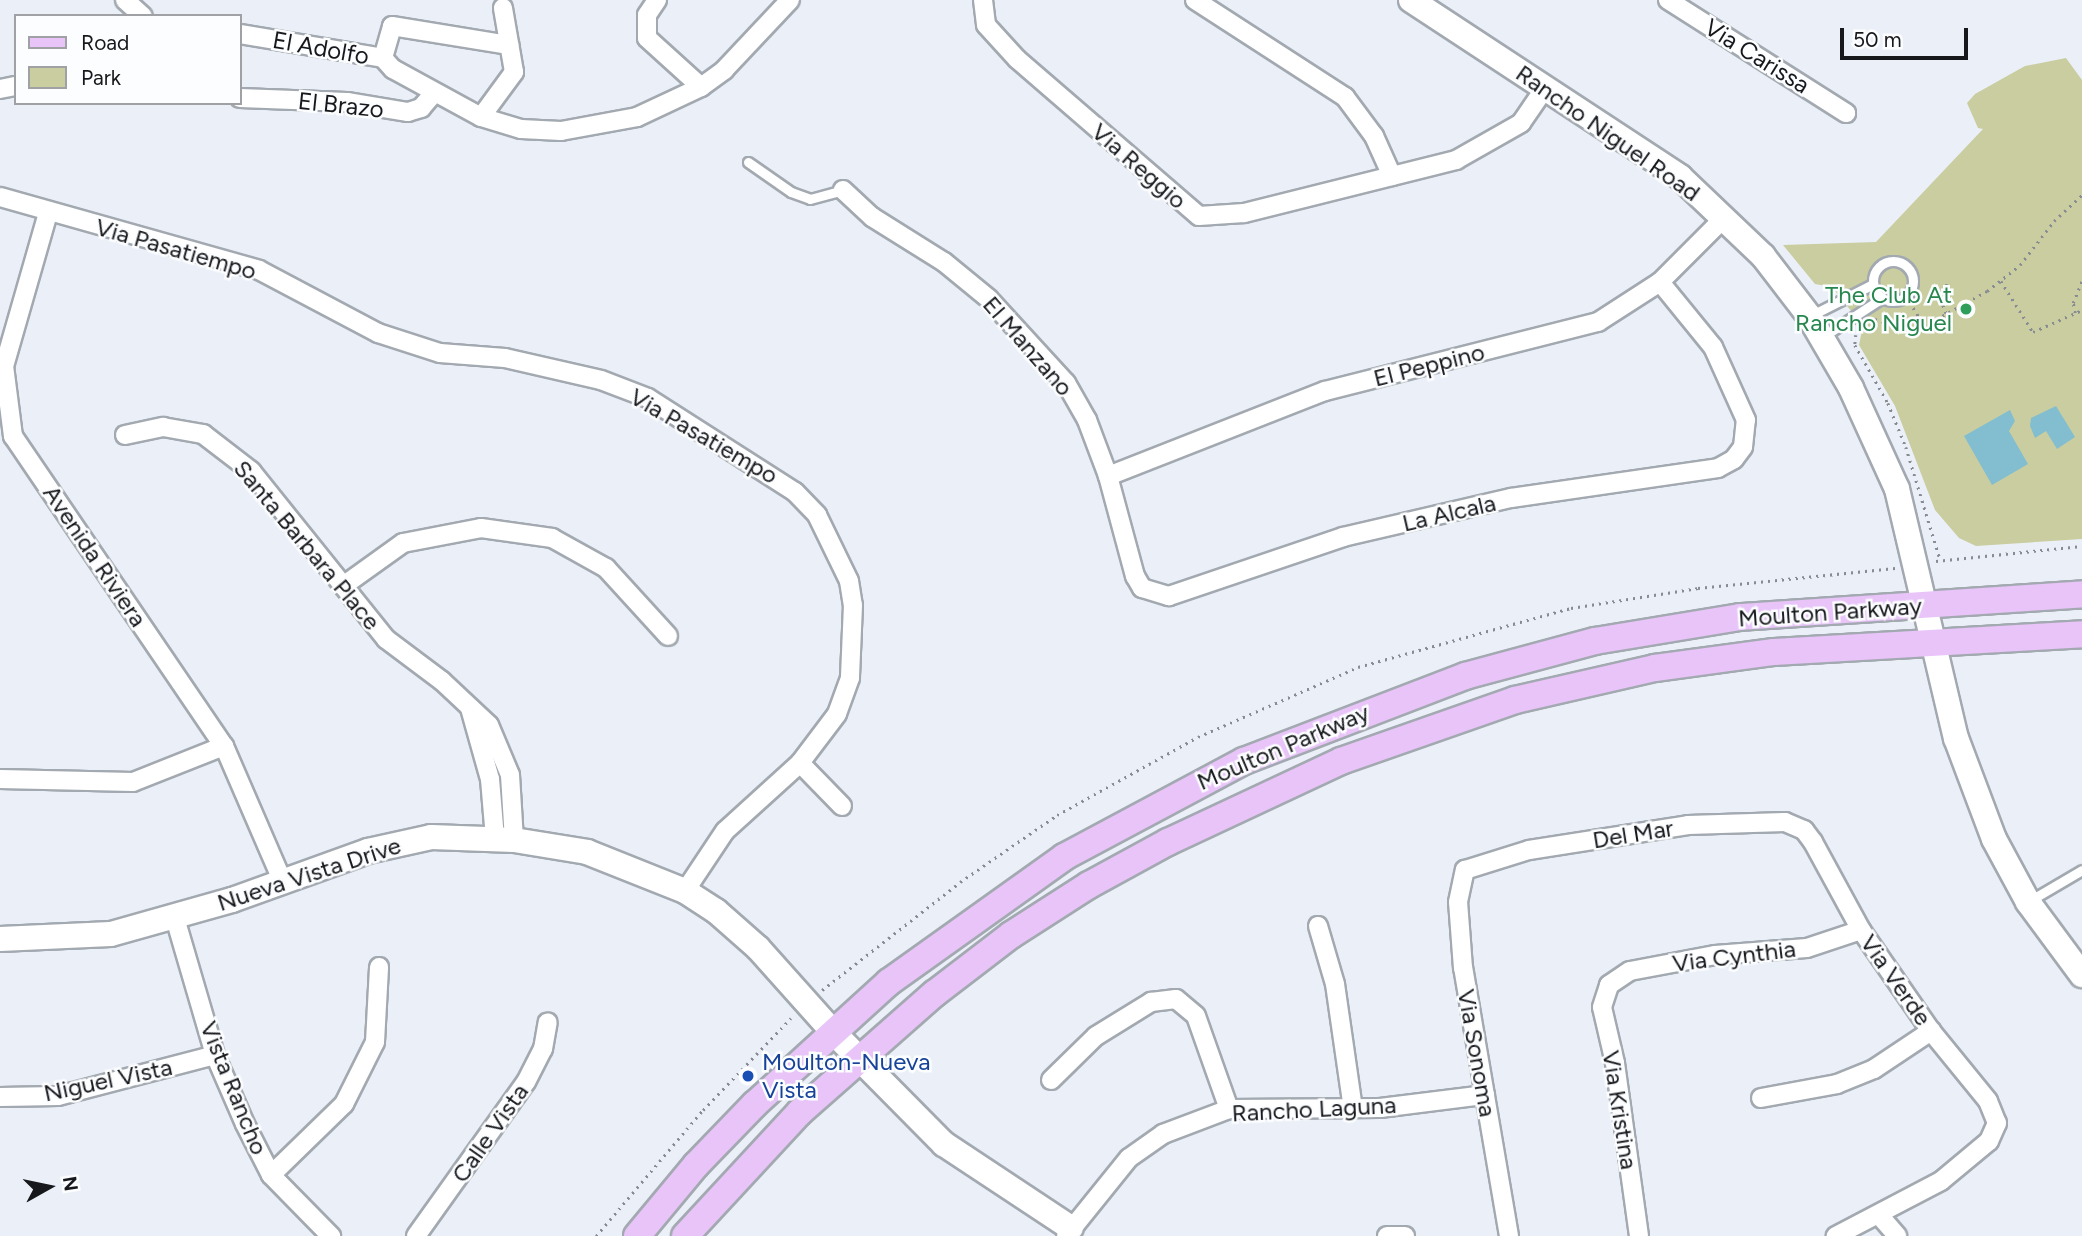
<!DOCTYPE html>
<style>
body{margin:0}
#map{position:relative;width:2082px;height:1236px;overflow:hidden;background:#ebf0f8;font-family:Figtree,sans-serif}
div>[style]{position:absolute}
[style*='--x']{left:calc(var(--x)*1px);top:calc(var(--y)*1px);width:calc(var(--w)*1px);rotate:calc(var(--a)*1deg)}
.green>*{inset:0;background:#c9cda0}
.water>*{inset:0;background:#82bed0}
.path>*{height:2.5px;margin-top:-1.25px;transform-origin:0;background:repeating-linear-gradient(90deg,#888b91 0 2px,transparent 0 7px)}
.roads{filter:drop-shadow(2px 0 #a3a9b0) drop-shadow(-2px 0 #a3a9b0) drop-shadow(0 2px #a3a9b0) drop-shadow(0 -2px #a3a9b0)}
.lane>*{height:9px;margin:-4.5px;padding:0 4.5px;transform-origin:4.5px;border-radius:4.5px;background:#fff}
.lane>.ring{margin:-4.5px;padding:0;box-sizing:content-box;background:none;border:9px solid #fff;border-radius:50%}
.street>*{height:18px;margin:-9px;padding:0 9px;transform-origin:9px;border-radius:9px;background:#fff}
.secondary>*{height:24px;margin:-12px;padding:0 12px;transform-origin:12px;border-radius:12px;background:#fff}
.primary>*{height:26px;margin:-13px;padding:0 13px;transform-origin:13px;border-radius:13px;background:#e8c4f9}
.dots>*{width:19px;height:19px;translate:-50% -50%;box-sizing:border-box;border:4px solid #fcfdff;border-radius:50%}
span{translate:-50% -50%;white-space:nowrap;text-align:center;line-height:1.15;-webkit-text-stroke:5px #fcfdff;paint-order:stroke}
.street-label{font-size:24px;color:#16181b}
.leisure-label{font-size:24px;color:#27864d}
.right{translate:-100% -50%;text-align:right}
.transit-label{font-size:24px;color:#164399}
.left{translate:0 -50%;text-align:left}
.legend{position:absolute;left:14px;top:14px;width:228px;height:91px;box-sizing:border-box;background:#fcfdff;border:2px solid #a0a1a4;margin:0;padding:9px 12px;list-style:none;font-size:21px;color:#16181b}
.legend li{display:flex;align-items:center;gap:14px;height:35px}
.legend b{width:35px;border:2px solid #a0a1a4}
.north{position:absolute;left:14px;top:1152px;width:70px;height:70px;-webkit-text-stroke:5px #fcfdff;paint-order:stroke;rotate:81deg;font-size:19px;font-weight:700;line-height:28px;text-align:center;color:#16181b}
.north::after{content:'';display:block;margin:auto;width:24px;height:32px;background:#16181b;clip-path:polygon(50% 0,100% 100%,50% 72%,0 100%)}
.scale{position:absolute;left:1840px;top:28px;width:128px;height:32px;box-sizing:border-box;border:4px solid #16181b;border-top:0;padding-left:9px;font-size:21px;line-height:24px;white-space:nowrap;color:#16181b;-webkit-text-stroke:5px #fcfdff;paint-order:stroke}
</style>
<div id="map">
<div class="green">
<i style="clip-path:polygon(2066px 58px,2082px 80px,2082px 539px,1976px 546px,1959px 538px,1935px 510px,1895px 406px,1859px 345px,1863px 326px,1832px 287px,1815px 284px,1783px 245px,1876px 242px,1983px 129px,1978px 128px,1967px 103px,1975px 94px,2025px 66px)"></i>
</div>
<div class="water">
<i style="clip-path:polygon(2056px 406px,2075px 437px,2057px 449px,2046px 431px,2035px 438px,2030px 426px,2031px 418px)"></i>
<i style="clip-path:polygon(2010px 410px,2015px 421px,2009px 431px,2028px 464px,1992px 485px,1964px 436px)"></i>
</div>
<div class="path">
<i style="--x:2001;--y:281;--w:60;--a:57.9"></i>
<i style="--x:2033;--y:332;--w:54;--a:-24.2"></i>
<i style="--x:1947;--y:284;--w:21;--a:101"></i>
<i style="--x:1943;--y:305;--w:22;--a:68"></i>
<i style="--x:1906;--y:296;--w:25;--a:58"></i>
<i style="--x:2075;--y:313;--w:10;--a:-101"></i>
<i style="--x:2073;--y:303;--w:24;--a:-68"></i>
<i style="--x:1875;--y:319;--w:26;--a:18"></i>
<i style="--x:1900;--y:327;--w:21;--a:-28"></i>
<i style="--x:1919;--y:317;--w:10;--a:61"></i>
<i style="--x:1924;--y:326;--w:72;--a:-29.1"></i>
<i style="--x:1987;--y:291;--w:42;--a:-38.2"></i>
<i style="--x:2020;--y:265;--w:56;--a:-52.3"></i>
<i style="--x:2054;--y:221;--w:38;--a:-43"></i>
<i style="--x:1856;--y:335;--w:10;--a:96"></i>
<i style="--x:1855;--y:345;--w:67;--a:60.4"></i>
<i style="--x:1888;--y:403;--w:48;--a:67.8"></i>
<i style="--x:1906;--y:447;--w:117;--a:73.1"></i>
<i style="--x:1936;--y:561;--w:147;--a:-5.9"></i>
<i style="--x:822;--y:990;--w:175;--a:-38"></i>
<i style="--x:960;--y:882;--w:118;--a:-34.6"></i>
<i style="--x:1057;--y:815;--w:161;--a:-29"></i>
<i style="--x:1198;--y:737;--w:175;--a:-23.6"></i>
<i style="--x:1358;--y:667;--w:221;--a:-15.5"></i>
<i style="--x:1571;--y:608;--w:129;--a:-8.9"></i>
<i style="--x:1698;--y:588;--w:198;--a:-5.8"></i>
<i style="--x:596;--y:1236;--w:165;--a:-49.7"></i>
<i style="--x:703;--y:1110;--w:127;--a:-46.3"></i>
</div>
<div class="roads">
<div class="lane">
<i style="--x:748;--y:162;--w:52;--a:34.9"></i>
<i style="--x:791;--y:192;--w:20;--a:20"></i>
<i style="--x:810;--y:199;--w:34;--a:-15"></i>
<i class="ring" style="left:1873px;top:261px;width:31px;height:31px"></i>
<i style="--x:1810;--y:316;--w:71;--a:-26.9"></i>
<i style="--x:1824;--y:336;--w:69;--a:-33.2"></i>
<i style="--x:2029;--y:901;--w:61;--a:-30.3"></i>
</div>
<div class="street">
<i style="--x:125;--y:0;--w:24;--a:42"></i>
<i style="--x:657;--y:0;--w:18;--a:124"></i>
<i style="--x:647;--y:15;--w:23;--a:90"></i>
<i style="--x:647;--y:38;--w:73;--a:42.2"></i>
<i style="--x:983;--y:0;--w:25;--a:83"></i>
<i style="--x:986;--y:25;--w:46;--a:47.6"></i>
<i style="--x:1017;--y:59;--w:240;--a:40.8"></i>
<i style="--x:1199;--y:216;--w:45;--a:-3.8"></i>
<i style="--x:1244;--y:213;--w:219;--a:-14"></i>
<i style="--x:1456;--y:160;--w:75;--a:-29.6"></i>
<i style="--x:1521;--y:123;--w:42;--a:-55.6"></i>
<i style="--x:1195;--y:0;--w:179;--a:32.9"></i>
<i style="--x:1345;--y:97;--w:49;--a:53.4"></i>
<i style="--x:1374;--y:136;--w:44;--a:65.8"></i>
<i style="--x:1668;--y:0;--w:211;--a:32.4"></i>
<i style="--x:240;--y:34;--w:145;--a:9.5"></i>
<i style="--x:383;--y:58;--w:15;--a:48"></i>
<i style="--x:393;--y:69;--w:100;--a:28.6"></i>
<i style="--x:481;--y:117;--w:42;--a:16.7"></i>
<i style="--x:521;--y:129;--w:40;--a:2.9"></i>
<i style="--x:561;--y:131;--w:77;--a:-10.4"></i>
<i style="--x:637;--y:117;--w:71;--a:-25.1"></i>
<i style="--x:701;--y:87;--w:29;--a:-36"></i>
<i style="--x:724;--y:70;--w:96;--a:-46.7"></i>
<i style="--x:383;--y:58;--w:33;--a:-74"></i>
<i style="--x:392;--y:26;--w:119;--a:9.2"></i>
<i style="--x:0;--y:89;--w:16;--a:-11"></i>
<i style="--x:240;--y:98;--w:107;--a:2.1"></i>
<i style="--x:347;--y:102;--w:62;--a:9.3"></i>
<i style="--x:408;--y:112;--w:14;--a:-17"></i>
<i style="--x:421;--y:108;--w:20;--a:-49"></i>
<i style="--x:481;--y:117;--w:56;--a:-53.7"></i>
<i style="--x:514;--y:72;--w:65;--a:-99.8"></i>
<i style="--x:843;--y:190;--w:40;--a:43"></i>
<i style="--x:872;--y:217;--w:85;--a:32"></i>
<i style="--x:944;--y:262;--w:58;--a:39.4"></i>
<i style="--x:989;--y:299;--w:114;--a:47.5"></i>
<i style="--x:1066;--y:383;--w:43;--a:60.4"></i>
<i style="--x:1087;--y:420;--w:60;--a:69.4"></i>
<i style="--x:1108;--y:476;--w:104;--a:74.9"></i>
<i style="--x:1135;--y:576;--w:14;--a:60"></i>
<i style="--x:1142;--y:588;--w:28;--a:17"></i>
<i style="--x:1169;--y:596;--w:184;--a:-18.7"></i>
<i style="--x:1343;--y:537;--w:172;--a:-13.1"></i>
<i style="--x:1511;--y:498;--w:209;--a:-8.2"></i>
<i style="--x:1718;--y:468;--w:18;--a:-29"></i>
<i style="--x:1734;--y:459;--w:15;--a:-53"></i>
<i style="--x:1743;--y:447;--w:27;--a:-84"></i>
<i style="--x:1746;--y:420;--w:80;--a:-114.3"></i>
<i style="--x:1713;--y:347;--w:84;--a:-129.2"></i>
<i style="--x:0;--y:197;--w:269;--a:15.7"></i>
<i style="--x:259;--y:270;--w:135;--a:27.9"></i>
<i style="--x:378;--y:333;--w:65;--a:17.9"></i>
<i style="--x:440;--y:353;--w:65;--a:4.4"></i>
<i style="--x:505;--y:358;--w:98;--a:12.9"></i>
<i style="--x:601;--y:380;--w:50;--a:21"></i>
<i style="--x:648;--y:398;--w:174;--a:32.6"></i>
<i style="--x:795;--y:492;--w:32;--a:46"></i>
<i style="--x:817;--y:515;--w:73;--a:64.1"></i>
<i style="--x:849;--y:581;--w:24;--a:81"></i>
<i style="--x:853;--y:605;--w:73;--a:92.4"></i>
<i style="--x:850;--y:678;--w:38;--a:110"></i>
<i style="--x:837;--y:714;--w:61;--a:127.1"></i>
<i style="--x:800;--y:763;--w:101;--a:137.8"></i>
<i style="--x:725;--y:831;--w:72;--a:123.7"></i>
<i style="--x:48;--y:213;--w:159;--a:106"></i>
<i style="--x:4;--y:366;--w:71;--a:82.7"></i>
<i style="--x:13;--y:436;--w:375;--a:55.8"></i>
<i style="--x:224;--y:746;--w:146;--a:66.6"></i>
<i style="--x:125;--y:435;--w:39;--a:-12"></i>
<i style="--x:163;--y:427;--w:41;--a:9.9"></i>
<i style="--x:203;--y:434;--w:61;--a:37.6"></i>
<i style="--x:251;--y:471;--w:216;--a:51.2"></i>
<i style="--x:386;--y:639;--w:70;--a:36.9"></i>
<i style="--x:442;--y:681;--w:64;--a:43.1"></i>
<i style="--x:489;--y:725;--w:54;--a:67.2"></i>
<i style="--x:510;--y:775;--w:65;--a:86.5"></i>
<i style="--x:1108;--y:476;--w:233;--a:-21.4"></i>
<i style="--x:1325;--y:391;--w:282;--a:-14.2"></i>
<i style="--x:1598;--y:322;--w:74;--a:-32.8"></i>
<i style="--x:1660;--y:282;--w:92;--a:-45"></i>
<i style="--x:343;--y:586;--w:74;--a:-35.6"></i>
<i style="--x:403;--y:543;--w:79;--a:-10.9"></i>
<i style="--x:481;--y:528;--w:72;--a:8"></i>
<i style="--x:552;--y:538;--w:62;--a:29.1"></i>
<i style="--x:606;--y:568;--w:92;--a:47.6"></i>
<i style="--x:470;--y:708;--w:74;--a:74.3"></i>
<i style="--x:490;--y:779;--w:60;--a:85.2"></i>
<i style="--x:800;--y:763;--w:60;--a:45.7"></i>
<i style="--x:0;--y:779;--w:133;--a:1.3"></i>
<i style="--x:133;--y:782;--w:98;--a:-21.6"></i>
<i style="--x:175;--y:918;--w:143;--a:73.7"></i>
<i style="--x:215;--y:1055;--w:75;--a:66.5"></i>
<i style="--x:245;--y:1124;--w:57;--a:63"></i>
<i style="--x:271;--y:1175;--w:86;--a:45.5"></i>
<i style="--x:1318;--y:926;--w:60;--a:73.7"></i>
<i style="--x:1335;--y:984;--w:126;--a:81.8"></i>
<i style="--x:1051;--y:1080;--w:63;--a:-44.4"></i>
<i style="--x:1096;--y:1036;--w:65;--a:-31.7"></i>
<i style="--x:1151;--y:1002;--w:25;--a:-7"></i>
<i style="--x:1176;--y:999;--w:26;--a:40"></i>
<i style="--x:1196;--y:1016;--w:99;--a:70.5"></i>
<i style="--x:0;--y:1097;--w:58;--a:-1"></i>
<i style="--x:58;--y:1096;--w:162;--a:-14.6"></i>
<i style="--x:1761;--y:1098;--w:77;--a:-10.4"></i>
<i style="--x:1837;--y:1084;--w:40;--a:-22"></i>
<i style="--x:1874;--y:1069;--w:69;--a:-33.7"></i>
<i style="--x:271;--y:1175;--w:102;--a:-44.2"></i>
<i style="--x:344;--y:1104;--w:69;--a:-63.4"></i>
<i style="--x:375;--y:1042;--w:75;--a:-86.9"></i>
<i style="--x:1879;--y:1215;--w:28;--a:49"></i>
<i style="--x:416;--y:1236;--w:189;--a:-54.5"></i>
<i style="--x:526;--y:1082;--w:37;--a:-63"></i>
<i style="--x:543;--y:1049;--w:27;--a:-80"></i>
<i style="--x:1066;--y:1236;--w:100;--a:-51.1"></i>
<i style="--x:1129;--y:1158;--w:42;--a:-35.2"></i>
<i style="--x:1163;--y:1134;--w:71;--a:-20.7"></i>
<i style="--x:1229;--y:1109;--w:151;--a:-0.4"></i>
<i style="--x:1380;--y:1108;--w:106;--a:-7.1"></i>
<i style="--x:1387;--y:1236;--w:18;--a:0"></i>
<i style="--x:1509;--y:1236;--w:272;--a:-99.7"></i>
<i style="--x:1463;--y:968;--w:66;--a:-94.3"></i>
<i style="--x:1458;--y:902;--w:33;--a:-78"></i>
<i style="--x:1465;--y:870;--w:67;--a:-17.4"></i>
<i style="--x:1529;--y:850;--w:161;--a:-8.9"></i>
<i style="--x:1688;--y:825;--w:97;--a:-1.8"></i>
<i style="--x:1785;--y:822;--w:21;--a:23"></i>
<i style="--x:1804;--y:830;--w:15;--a:53"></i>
<i style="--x:1813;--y:842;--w:100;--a:61.4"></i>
<i style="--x:1861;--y:930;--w:123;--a:55.3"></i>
<i style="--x:1931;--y:1031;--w:90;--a:50.8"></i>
<i style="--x:1988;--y:1101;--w:24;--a:68"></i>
<i style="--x:1997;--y:1123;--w:20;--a:114"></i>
<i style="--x:1989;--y:1141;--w:62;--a:140.2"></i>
<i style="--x:1941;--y:1181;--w:119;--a:152.4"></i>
<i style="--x:1639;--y:1236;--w:175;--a:-97.9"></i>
<i style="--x:1615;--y:1063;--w:57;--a:-103.1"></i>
<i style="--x:1602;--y:1007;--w:23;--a:-72"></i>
<i style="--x:1609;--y:985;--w:25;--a:-34"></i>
<i style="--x:1630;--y:971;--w:86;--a:-10.7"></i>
<i style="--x:1715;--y:955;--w:92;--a:-4.4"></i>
<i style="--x:1807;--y:948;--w:57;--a:-18.4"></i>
</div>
<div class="secondary">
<i style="--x:1411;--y:0;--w:322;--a:33.3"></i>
<i style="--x:1680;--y:177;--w:115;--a:43.6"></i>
<i style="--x:1763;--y:256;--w:76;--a:52.5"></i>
<i style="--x:1809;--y:316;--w:83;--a:59.7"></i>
<i style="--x:1851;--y:388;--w:111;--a:65.5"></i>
<i style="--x:1897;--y:489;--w:256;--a:76.7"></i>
<i style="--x:1956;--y:738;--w:108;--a:69.4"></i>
<i style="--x:1994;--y:839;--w:72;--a:61.6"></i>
<i style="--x:2028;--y:902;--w:91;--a:53.5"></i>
<i style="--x:0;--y:939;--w:111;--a:-2.6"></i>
<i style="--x:111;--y:934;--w:126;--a:-15.7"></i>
<i style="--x:232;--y:900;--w:145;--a:-19.8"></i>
<i style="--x:368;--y:851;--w:65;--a:-12.5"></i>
<i style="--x:431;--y:837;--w:83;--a:2.1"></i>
<i style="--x:514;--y:840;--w:74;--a:9.3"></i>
<i style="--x:587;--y:852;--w:105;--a:21.7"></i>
<i style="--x:685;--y:891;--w:37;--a:33"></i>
<i style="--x:716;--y:911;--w:56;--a:41.4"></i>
<i style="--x:758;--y:948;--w:115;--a:48.2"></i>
<i style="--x:835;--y:1034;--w:155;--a:45.3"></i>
<i style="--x:944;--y:1144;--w:152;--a:33.5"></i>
</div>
<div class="primary">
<i style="--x:637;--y:1236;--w:92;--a:-50.3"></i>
<i style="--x:696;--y:1165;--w:85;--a:-46"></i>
<i style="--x:755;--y:1104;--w:181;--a:-42.3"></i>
<i style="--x:889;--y:982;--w:215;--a:-35.5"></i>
<i style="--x:1064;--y:857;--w:204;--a:-28.1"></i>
<i style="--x:1244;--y:761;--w:237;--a:-21"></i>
<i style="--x:1465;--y:676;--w:135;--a:-15.1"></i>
<i style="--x:1595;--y:641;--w:147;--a:-9.4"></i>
<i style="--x:1740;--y:617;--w:343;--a:-3.8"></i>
<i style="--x:685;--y:1236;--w:169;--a:-47.2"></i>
<i style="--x:800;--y:1112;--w:179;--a:-41.4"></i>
<i style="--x:934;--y:994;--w:97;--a:-37.5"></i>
<i style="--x:1011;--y:935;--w:93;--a:-32.7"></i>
<i style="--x:1089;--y:885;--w:90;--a:-28.6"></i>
<i style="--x:1168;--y:842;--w:191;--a:-25.1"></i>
<i style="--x:1341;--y:761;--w:184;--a:-19.3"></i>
<i style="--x:1515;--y:700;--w:144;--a:-12.9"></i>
<i style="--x:1655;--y:668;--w:120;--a:-7.7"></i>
<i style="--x:1774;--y:652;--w:309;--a:-3.3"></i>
</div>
</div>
<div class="dots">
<i style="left:1966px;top:309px;background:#2e9e5b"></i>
<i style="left:748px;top:1076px;background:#1a4fb4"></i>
</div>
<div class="street-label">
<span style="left:321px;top:48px;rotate:10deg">El Adolfo</span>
<span style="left:1757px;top:56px;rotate:32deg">Via Carissa</span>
<span style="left:341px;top:105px;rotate:6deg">El Brazo</span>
<span style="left:1608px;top:133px;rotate:35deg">Rancho Niguel Road</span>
<span style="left:1139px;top:166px;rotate:41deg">Via Reggio</span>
<span style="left:176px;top:249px;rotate:16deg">Via Pasatiempo</span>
<span style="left:1028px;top:346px;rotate:49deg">El Manzano</span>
<span style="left:1429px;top:365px;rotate:-14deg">El Peppino</span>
<span style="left:704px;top:436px;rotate:30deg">Via Pasatiempo</span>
<span style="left:1449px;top:513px;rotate:-13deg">La Alcala</span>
<span style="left:307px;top:545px;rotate:50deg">Santa Barbara Place</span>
<span style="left:95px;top:556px;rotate:56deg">Avenida Riviera</span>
<span style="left:1830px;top:612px;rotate:-4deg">Moulton Parkway</span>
<span style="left:1283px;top:747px;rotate:-23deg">Moulton Parkway</span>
<span style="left:1633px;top:834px;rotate:-9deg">Del Mar</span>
<span style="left:309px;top:874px;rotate:-18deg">Nueva Vista Drive</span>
<span style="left:1734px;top:956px;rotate:-7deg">Via Cynthia</span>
<span style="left:1896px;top:980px;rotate:55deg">Via Verde</span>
<span style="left:1477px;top:1053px;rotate:80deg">Via Sonoma</span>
<span style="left:108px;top:1080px;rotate:-12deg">Niguel Vista</span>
<span style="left:234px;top:1088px;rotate:68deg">Vista Rancho</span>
<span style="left:1314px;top:1109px;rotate:-3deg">Rancho Laguna</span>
<span style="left:1620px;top:1110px;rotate:81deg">Via Kristina</span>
<span style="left:490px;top:1133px;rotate:-55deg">Calle Vista</span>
</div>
<div class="leisure-label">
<span class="right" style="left:1952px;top:309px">The Club At<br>Rancho Niguel</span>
</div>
<div class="transit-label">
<span class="left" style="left:762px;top:1076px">Moulton-Nueva<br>Vista</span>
</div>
<ul class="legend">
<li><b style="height:9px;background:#e8c4f9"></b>Road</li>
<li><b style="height:19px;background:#c9cda0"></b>Park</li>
</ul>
<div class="north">N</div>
<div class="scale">50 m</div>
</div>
